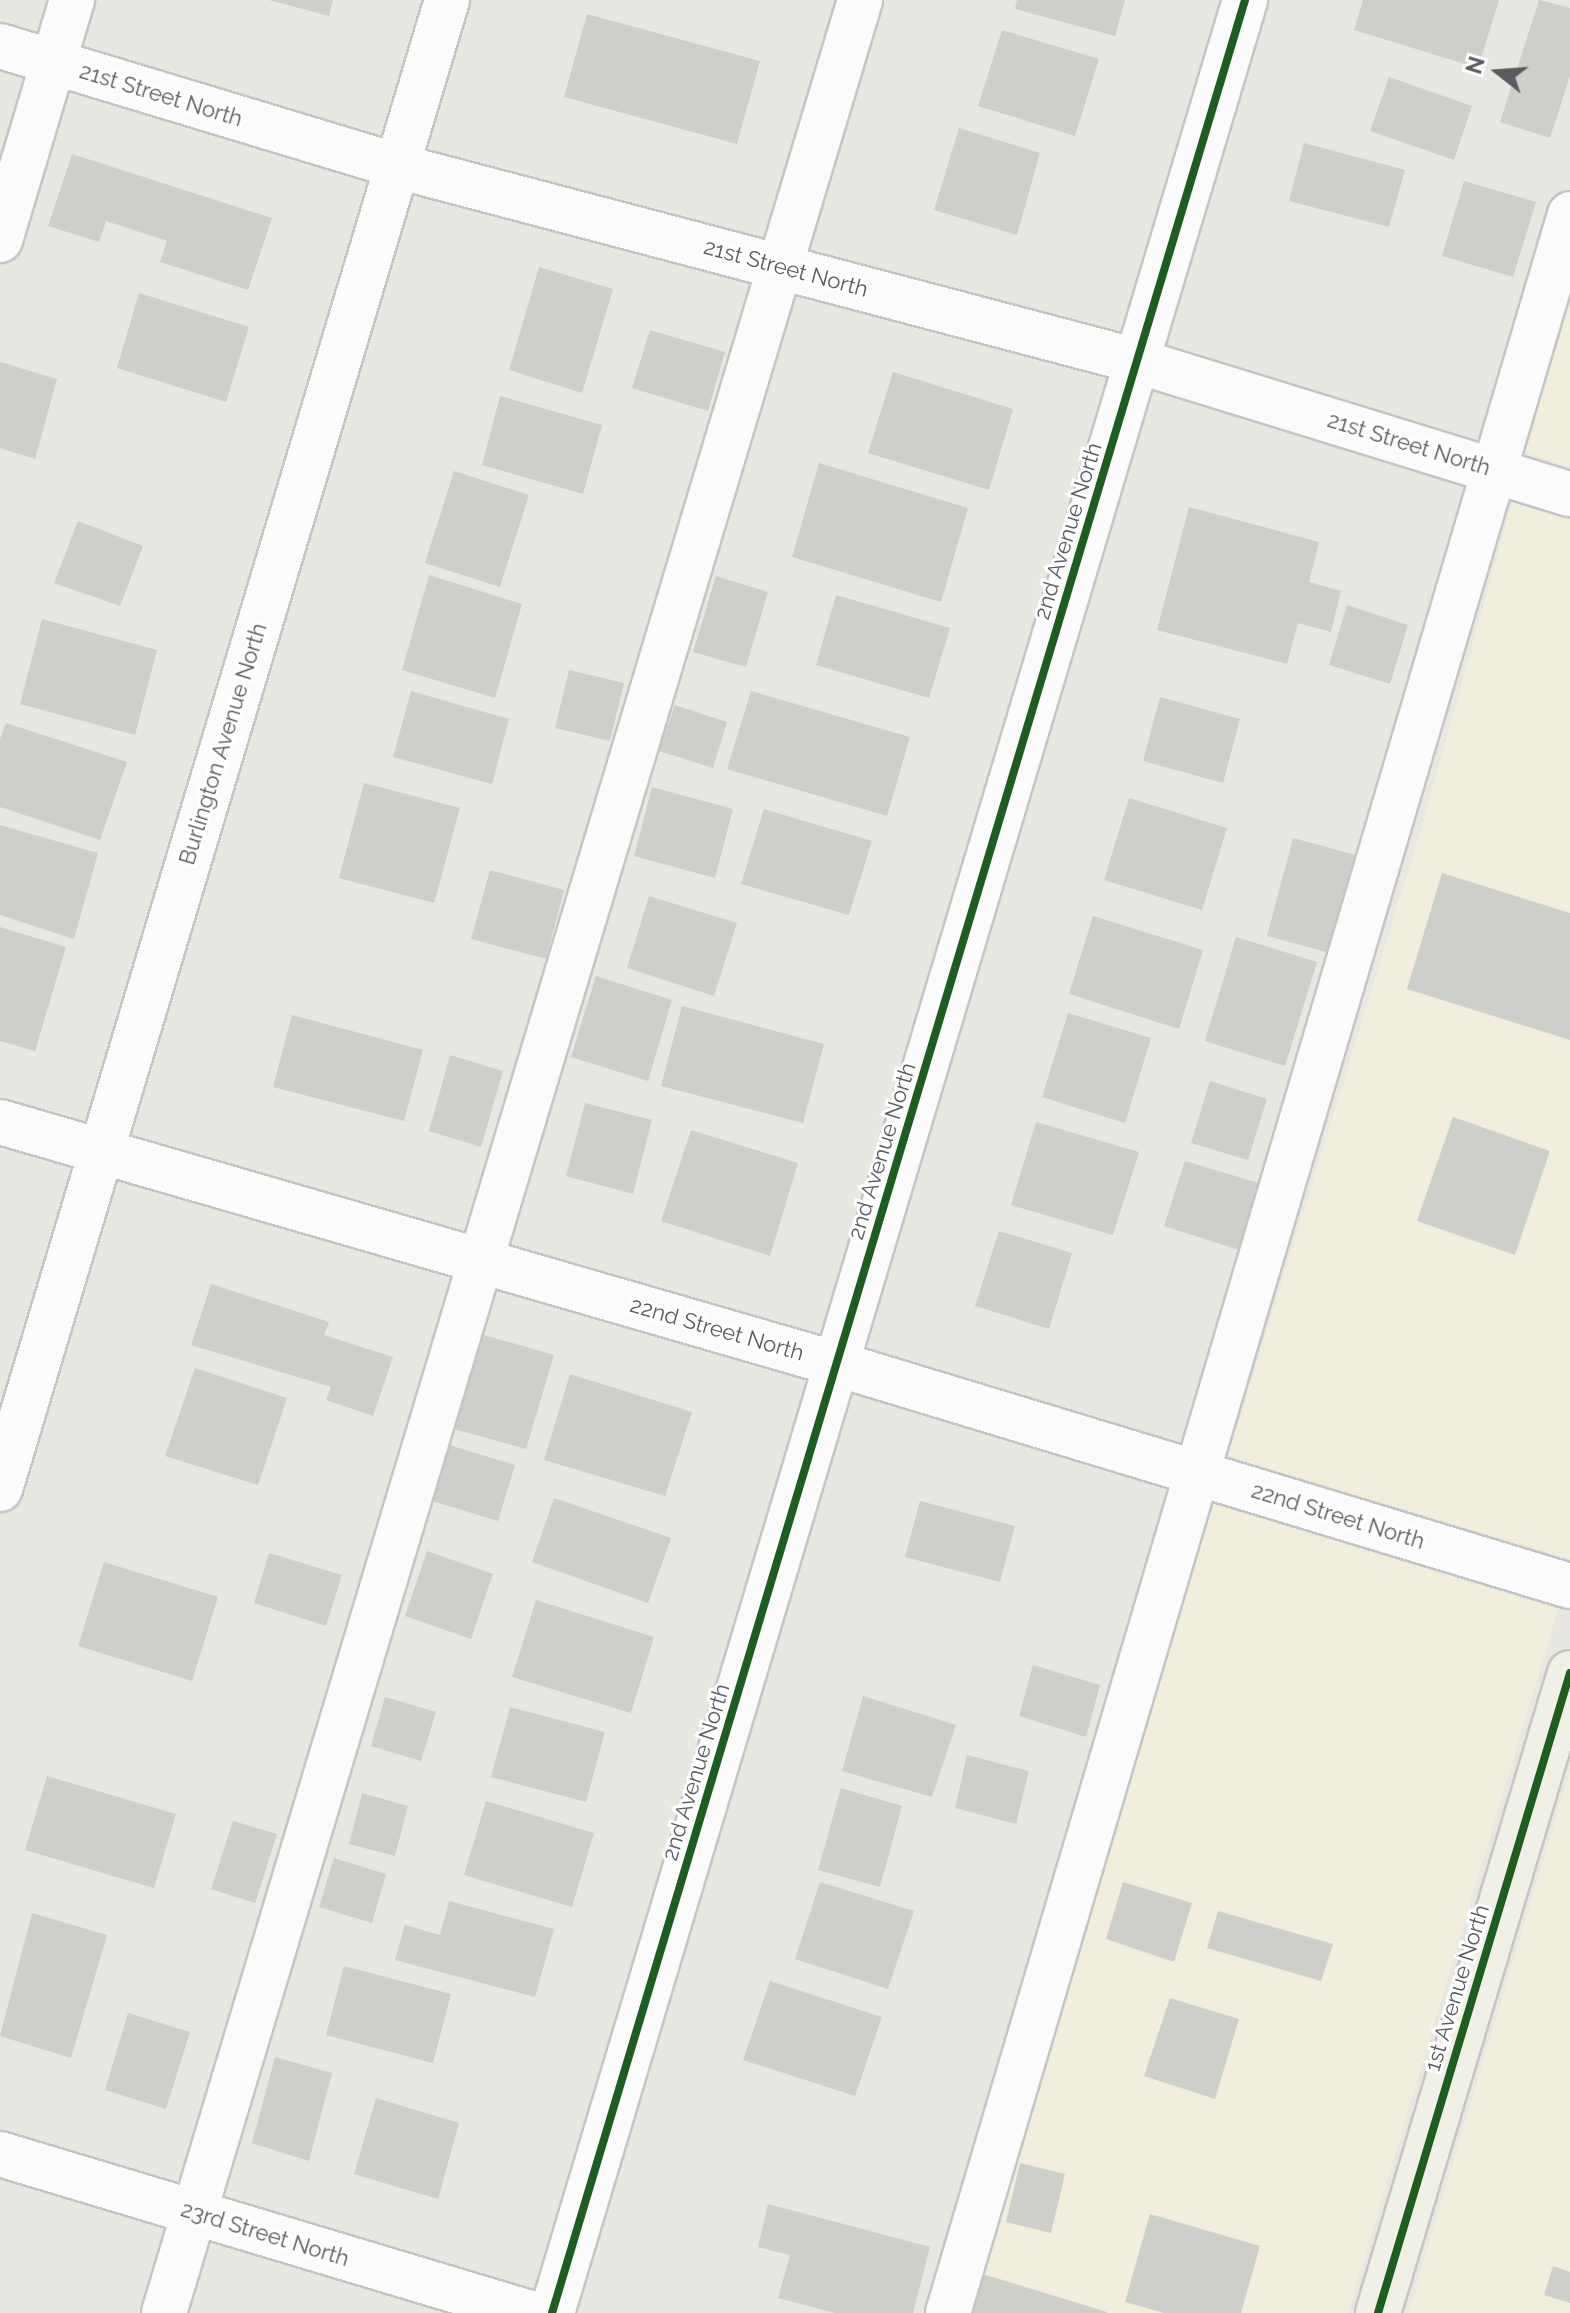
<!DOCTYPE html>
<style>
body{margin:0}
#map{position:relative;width:1570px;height:2313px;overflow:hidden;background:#e8e7e2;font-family:Raleway,sans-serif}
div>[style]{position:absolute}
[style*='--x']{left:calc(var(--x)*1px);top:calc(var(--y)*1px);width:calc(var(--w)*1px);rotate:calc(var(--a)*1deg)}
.commercial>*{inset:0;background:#f1eedc}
.building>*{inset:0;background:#cececb}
.roads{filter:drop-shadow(2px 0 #c5c5c4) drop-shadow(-2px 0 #c5c5c4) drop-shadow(0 2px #c5c5c4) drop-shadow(0 -2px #c5c5c4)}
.minor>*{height:44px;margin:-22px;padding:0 22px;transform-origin:22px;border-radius:22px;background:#fcfbfb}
.major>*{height:44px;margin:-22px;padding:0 22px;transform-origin:22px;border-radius:22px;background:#f0f0e6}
.cycleway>*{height:8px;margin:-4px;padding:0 4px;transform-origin:4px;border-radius:4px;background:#1b5e20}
span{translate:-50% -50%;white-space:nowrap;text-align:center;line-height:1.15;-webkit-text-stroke:6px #fff;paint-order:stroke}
.street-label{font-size:22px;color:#595b5f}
.north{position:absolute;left:1458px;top:32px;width:80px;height:80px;-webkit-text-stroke:6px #fff;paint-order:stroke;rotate:287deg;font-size:22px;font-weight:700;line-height:32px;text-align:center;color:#595b5f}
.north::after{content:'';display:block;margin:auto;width:28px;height:36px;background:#595b5f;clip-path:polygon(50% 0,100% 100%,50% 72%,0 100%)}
</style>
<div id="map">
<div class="commercial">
<i style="clip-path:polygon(1570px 289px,1570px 467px,1525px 453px)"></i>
<i style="clip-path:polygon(1512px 502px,1570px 520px,1570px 1559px,1228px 1456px,1422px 826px)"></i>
<i style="clip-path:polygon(1213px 1504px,1558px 1609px,1348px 2313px,964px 2313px)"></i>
<i style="clip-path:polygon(1570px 1771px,1570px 2313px,1408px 2313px)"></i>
</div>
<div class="building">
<i style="clip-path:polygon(269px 0,333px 0,329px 16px)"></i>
<i style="clip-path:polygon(1017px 0,1125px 0,1115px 36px,1015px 9px)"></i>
<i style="clip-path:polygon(1363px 0,1499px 0,1478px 68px,1354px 30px)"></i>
<i style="clip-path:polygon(1539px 0,1570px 8px,1570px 76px,1550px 138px,1500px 122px)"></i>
<i style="clip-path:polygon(587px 14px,760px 61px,737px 144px,564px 97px)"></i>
<i style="clip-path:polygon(1002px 30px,1099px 59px,1075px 136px,978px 106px)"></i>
<i style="clip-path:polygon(1389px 77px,1472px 106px,1454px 160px,1370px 131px)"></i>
<i style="clip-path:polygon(959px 128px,1040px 153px,1017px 235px,934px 210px)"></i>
<i style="clip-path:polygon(1304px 143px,1405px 170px,1389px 227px,1289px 201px)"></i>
<i style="clip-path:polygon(72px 154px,272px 218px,248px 290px,160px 262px,167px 241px,106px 221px,99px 242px,48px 226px)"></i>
<i style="clip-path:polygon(1464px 181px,1536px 202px,1513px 277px,1442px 256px)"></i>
<i style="clip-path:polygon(539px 267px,613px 289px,582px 393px,509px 370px)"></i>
<i style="clip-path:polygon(139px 293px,249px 327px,226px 402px,117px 368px)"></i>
<i style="clip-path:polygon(650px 330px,725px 352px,708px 411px,632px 388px)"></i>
<i style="clip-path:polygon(0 362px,57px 379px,35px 459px,0 448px)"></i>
<i style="clip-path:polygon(893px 372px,1013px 409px,989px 490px,868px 453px)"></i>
<i style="clip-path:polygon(500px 396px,602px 425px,583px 494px,482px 465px)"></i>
<i style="clip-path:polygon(819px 463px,968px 508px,941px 602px,792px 557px)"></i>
<i style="clip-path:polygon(454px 471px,529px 495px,500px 587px,425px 563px)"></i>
<i style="clip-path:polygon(1189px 507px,1319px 542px,1309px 582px,1341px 591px,1331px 632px,1298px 623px,1287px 664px,1157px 630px)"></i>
<i style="clip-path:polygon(78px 521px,143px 546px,120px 606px,54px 583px)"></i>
<i style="clip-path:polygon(429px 575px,522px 604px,495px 698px,402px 670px)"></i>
<i style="clip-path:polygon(716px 576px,768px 592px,746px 667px,693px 652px)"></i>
<i style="clip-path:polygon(836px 595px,950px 628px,929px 698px,816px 665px)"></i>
<i style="clip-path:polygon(1347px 605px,1408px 625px,1390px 684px,1329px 665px)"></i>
<i style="clip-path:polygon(42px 619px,157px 650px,135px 735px,20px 704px)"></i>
<i style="clip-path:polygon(569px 670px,624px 683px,610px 741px,555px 728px)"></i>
<i style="clip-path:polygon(411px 691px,509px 719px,492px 784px,393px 757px)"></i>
<i style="clip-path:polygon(751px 691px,910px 737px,887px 816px,727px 769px)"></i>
<i style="clip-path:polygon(1160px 697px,1240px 719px,1223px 783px,1143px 761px)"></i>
<i style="clip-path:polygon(675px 705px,727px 722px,713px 768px,659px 751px)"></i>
<i style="clip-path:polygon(6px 723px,127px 762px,100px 840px,0 807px,0 739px)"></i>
<i style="clip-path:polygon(364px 783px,460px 808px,434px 903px,339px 878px)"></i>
<i style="clip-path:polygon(652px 787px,733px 809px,715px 878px,634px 856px)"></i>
<i style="clip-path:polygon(1129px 798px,1227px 828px,1202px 910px,1104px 880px)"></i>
<i style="clip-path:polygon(764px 809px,872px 841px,849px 915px,741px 884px)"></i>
<i style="clip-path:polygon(0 825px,98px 853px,74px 939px,0 915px)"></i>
<i style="clip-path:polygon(1293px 838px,1356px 855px,1330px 953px,1267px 936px)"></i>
<i style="clip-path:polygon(490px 870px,564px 890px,546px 959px,471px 939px)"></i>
<i style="clip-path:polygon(1442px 873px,1570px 913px,1570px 1040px,1407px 989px)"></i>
<i style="clip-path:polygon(649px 896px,737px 923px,714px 996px,627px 968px)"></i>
<i style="clip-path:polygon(1093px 916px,1203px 950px,1179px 1029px,1069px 994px)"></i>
<i style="clip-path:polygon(0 927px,66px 947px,35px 1051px,0 1041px)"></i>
<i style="clip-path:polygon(1236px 937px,1317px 962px,1285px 1066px,1205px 1041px)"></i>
<i style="clip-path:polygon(596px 976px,672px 1000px,648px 1081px,571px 1057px)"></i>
<i style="clip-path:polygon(682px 1006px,824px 1044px,803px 1123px,661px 1086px)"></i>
<i style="clip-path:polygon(1068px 1013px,1151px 1038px,1125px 1123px,1042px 1097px)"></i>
<i style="clip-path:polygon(292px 1015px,423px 1050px,404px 1121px,273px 1087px)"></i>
<i style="clip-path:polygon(450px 1055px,503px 1071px,481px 1147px,429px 1131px)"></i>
<i style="clip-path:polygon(1210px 1081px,1267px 1099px,1248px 1160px,1191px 1143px)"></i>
<i style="clip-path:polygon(585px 1103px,652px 1120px,633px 1194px,566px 1176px)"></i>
<i style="clip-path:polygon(1453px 1117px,1550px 1151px,1515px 1255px,1417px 1221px)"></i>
<i style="clip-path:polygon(1036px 1122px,1139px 1152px,1113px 1235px,1011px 1205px)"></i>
<i style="clip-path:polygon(691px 1130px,798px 1163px,770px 1256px,661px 1221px)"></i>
<i style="clip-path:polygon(1185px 1161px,1262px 1184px,1242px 1251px,1164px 1226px)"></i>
<i style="clip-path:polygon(999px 1231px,1072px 1253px,1049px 1329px,975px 1306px)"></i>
<i style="clip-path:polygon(211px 1284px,329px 1322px,324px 1335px,393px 1357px,373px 1416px,326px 1400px,331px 1387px,191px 1345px)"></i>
<i style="clip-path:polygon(477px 1333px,554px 1355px,526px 1449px,450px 1428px)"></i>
<i style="clip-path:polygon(195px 1368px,287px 1398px,258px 1485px,165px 1456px)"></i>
<i style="clip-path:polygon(570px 1374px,692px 1412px,665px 1496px,544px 1460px)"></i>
<i style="clip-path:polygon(449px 1445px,515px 1465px,498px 1521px,432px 1501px)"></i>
<i style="clip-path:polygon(554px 1498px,671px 1538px,648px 1603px,532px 1562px)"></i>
<i style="clip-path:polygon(920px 1501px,1015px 1526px,1000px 1582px,905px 1557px)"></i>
<i style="clip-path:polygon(427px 1551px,493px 1574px,471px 1639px,405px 1616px)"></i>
<i style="clip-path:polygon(269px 1553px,342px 1575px,326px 1626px,254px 1603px)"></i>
<i style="clip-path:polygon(104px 1562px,218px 1597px,192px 1681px,78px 1646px)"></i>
<i style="clip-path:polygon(536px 1600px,654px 1637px,631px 1713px,512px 1677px)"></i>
<i style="clip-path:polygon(1033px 1665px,1100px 1685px,1086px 1737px,1019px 1716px)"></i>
<i style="clip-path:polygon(863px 1696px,956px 1725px,932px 1797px,842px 1771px)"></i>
<i style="clip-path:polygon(385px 1697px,436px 1712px,421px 1761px,371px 1746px)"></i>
<i style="clip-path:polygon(510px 1707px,605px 1732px,586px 1802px,491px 1777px)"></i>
<i style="clip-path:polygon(967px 1755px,1029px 1771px,1016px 1824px,955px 1808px)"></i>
<i style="clip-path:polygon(47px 1776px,176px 1814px,154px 1888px,25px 1850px)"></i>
<i style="clip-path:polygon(841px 1788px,902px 1806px,880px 1887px,818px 1870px)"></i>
<i style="clip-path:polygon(362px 1793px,408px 1806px,395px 1856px,349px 1844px)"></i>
<i style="clip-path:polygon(486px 1801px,594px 1833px,572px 1907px,464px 1875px)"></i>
<i style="clip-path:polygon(233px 1821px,277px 1834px,255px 1903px,211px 1889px)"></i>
<i style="clip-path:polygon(334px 1858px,386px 1874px,372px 1923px,319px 1907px)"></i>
<i style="clip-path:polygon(820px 1882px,914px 1911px,888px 1989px,795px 1959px)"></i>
<i style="clip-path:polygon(1123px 1882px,1192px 1903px,1174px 1962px,1106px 1939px)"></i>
<i style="clip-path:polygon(449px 1901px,554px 1929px,535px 1997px,395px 1960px,405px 1925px,440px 1935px)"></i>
<i style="clip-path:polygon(1218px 1911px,1333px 1944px,1321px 1981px,1207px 1948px)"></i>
<i style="clip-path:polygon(32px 1913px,107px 1935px,71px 2058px,0 2036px)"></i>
<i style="clip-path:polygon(344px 1966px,451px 1994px,433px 2063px,326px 2035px)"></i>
<i style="clip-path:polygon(770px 1981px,882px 2017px,855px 2096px,743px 2060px)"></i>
<i style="clip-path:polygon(1170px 1998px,1239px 2019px,1215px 2099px,1144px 2076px)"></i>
<i style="clip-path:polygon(128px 2013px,190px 2032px,166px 2109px,105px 2090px)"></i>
<i style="clip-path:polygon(275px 2057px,332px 2073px,309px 2161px,252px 2143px)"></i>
<i style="clip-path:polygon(376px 2098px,459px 2123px,438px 2199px,354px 2174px)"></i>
<i style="clip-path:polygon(1020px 2163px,1065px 2174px,1051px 2233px,1006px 2222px)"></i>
<i style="clip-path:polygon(768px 2204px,930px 2247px,913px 2313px,835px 2313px,778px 2298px,790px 2255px,758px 2247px)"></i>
<i style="clip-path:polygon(1150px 2214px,1260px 2246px,1241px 2313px,1164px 2313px,1125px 2302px)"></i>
<i style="clip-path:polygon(1553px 2266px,1570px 2272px,1570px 2303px,1544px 2295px)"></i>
<i style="clip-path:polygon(973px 2271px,1107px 2312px,1107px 2313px,960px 2313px)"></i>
</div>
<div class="roads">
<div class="minor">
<i style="--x:0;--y:46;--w:415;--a:16.8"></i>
<i style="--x:397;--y:166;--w:765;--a:14.76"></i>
<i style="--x:1137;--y:361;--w:453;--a:17.1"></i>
<i style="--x:0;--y:240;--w:251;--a:-73.3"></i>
<i style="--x:0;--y:1122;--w:871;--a:16.13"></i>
<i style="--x:837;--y:1364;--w:766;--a:16.85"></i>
<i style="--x:0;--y:1489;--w:1555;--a:-73.29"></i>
<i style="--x:0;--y:2154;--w:553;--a:16.7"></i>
<i style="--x:164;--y:2313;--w:2415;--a:-73.25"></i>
<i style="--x:552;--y:2313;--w:2415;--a:-73.32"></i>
<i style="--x:948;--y:2313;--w:2189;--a:-73.49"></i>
</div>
<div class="major">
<i style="--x:1378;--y:2313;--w:668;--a:-73.3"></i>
</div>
</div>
<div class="cycleway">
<i style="--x:552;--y:2313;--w:2415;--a:-73.32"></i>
<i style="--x:1378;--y:2313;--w:668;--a:-73.3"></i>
</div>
<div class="street-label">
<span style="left:161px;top:95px;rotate:17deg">21st Street North</span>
<span style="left:786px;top:268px;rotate:15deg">21st Street North</span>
<span style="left:1409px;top:444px;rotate:17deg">21st Street North</span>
<span style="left:1068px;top:531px;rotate:-73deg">2nd Avenue North</span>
<span style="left:223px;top:744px;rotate:-73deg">Burlington Avenue North</span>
<span style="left:882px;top:1151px;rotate:-73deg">2nd Avenue North</span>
<span style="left:717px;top:1329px;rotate:16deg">22nd Street North</span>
<span style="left:1338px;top:1516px;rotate:17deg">22nd Street North</span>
<span style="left:696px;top:1772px;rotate:-73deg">2nd Avenue North</span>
<span style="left:1457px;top:1988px;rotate:-73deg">1st Avenue North</span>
<span style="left:265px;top:2234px;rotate:17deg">23rd Street North</span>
</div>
<div class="north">N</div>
</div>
